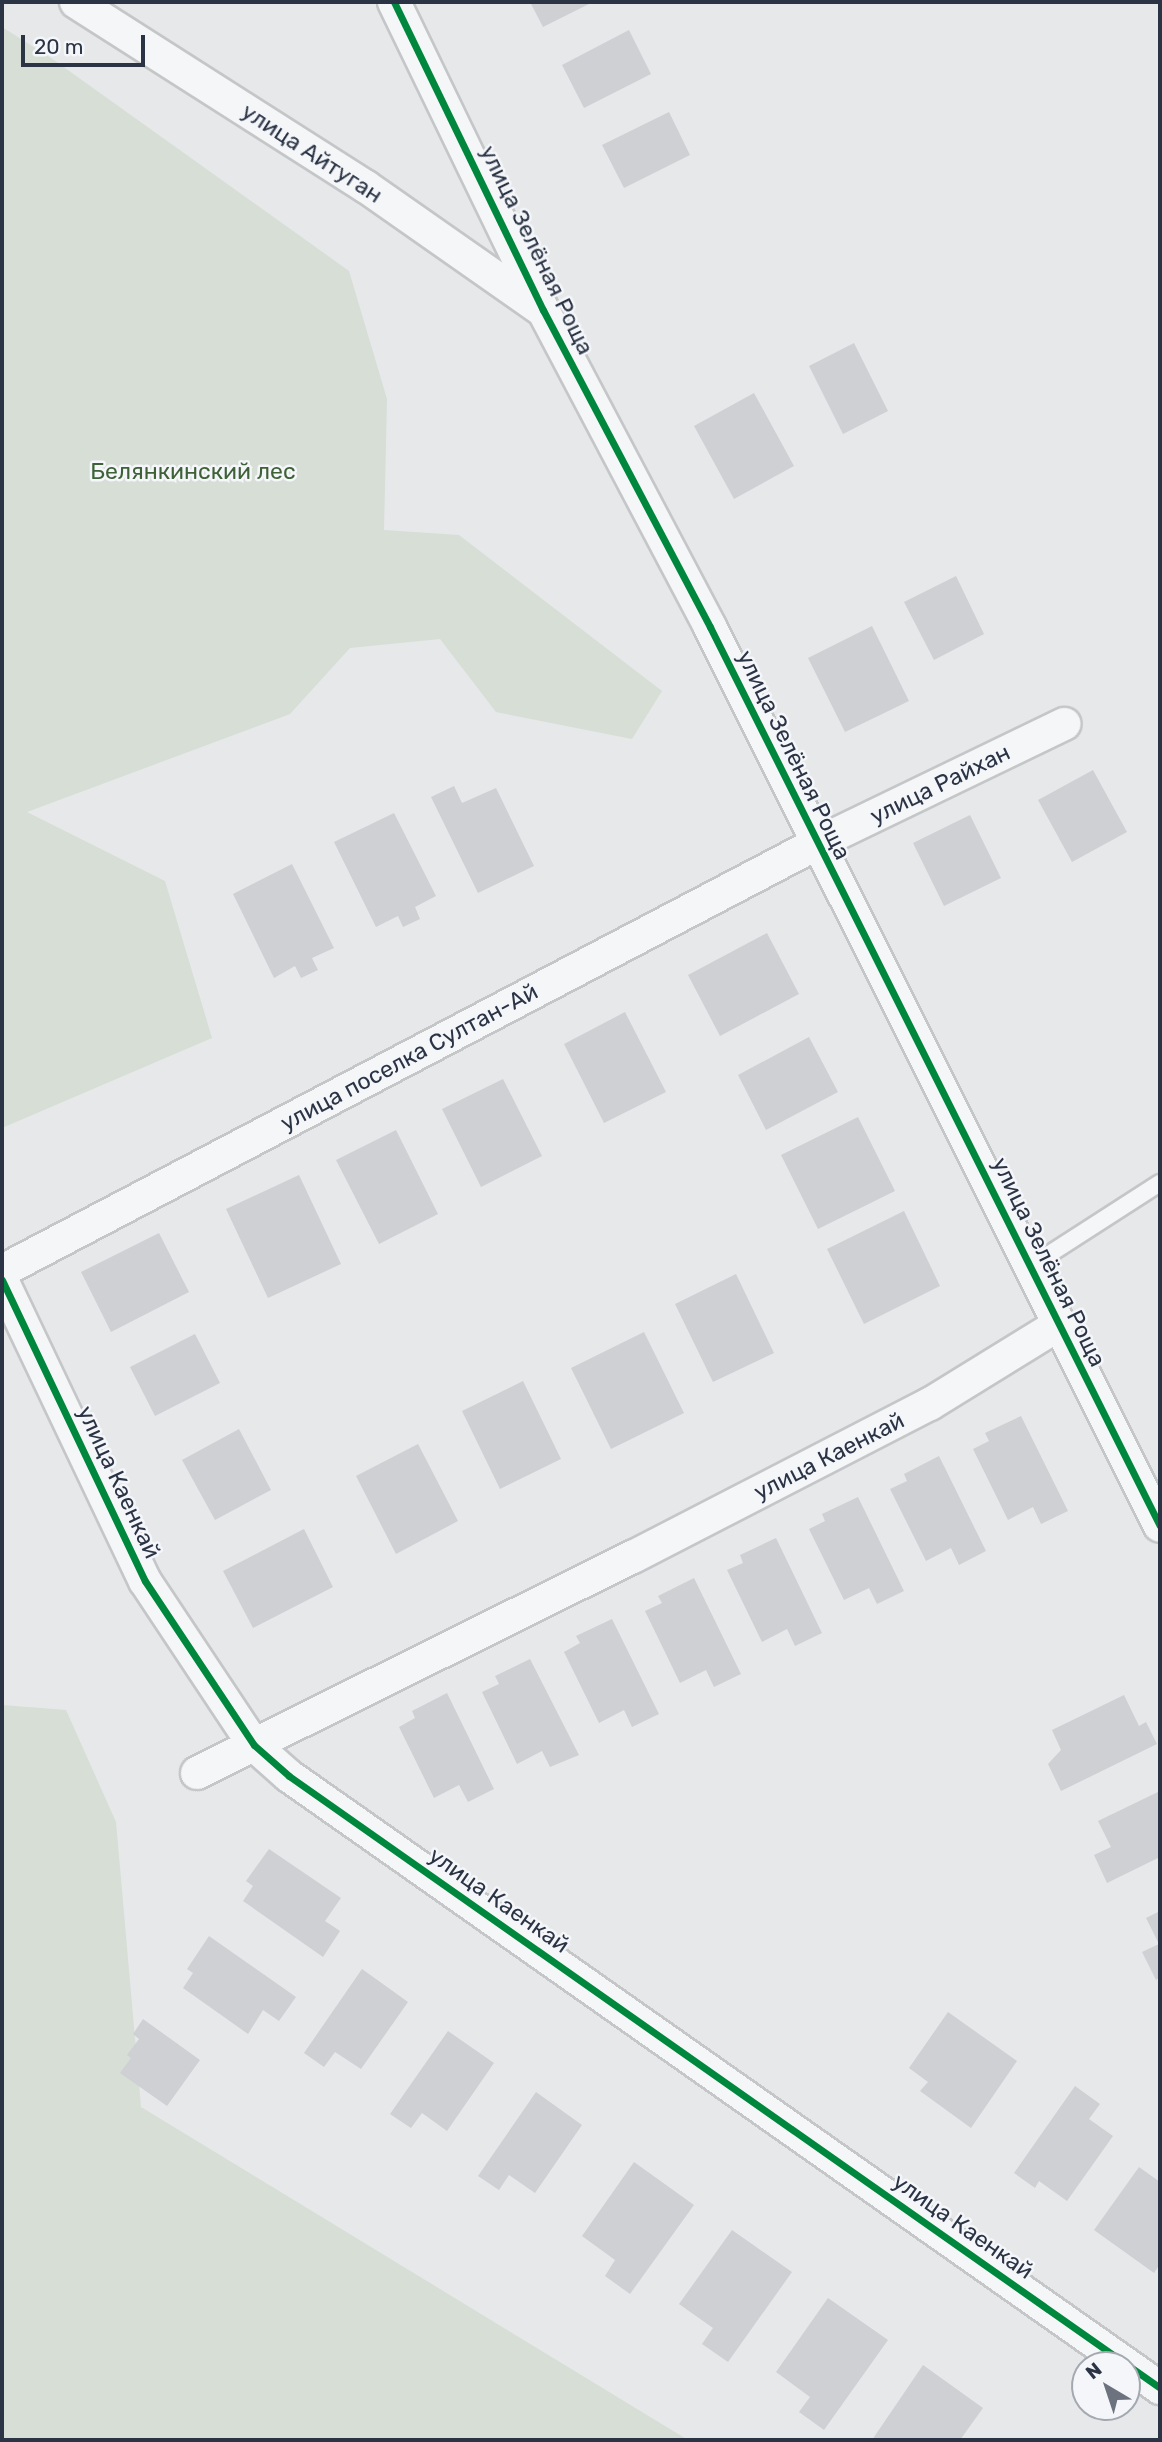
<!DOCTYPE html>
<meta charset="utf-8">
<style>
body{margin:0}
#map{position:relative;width:1162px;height:2442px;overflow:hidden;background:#e6e8ea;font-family:Rubik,sans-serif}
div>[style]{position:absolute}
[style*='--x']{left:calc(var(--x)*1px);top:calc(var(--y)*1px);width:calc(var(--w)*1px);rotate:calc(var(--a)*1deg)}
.green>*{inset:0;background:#d6ded6}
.building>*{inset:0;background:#ced0d3}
.roads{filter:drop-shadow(2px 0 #c4c6c8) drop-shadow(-2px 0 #c4c6c8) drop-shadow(0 2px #c4c6c8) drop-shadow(0 -2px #c4c6c8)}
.service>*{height:16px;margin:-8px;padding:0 8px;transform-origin:8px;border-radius:8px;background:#f5f6f7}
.minor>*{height:32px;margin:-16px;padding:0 16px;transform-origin:16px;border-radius:16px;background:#f5f6f7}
.cycleway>*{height:7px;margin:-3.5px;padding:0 3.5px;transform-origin:3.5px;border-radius:3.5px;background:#00873e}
span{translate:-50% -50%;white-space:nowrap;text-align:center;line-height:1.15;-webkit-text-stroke:5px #f4f6f9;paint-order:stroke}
.street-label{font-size:23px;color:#2b3445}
.park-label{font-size:23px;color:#3f6138}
.frame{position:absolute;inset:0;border:4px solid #2b3445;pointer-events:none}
.north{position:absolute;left:1071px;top:2351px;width:70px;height:70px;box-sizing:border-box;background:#f4f6f9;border:2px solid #a4a8b1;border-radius:50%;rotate:321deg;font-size:19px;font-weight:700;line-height:28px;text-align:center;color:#2b3445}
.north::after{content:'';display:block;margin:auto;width:24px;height:32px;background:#6c737f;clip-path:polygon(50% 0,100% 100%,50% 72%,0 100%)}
.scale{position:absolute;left:21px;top:35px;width:124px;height:32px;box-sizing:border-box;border:4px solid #2b3445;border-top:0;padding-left:9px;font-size:21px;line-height:24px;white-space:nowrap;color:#2b3445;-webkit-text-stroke:5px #f4f6f9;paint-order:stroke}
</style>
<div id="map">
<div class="green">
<i style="clip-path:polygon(2px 27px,51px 58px,349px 271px,387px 399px,384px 530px,459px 535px,662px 691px,632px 739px,496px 712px,440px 639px,350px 648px,290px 714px,27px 812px,165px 881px,212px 1038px,2px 1128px)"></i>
<i style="clip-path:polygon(2px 1705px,66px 1710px,116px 1822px,141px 2107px,688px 2440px,2px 2440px)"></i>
</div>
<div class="building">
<i style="clip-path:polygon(530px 2px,593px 2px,543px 27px)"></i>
<i style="clip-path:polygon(629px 30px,651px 74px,584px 108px,562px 65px)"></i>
<i style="clip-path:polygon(669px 112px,690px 155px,624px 188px,602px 145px)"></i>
<i style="clip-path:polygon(854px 343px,888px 411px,843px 434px,809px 366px)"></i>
<i style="clip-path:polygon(754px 393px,794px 466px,734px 499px,694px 426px)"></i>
<i style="clip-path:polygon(956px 576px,984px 634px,934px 660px,904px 602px)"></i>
<i style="clip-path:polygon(872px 626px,909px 701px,845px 732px,808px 658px)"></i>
<i style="clip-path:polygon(1093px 770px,1127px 832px,1072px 862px,1038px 800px)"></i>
<i style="clip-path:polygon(454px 786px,462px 803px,496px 788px,534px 866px,478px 893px,431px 797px)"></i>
<i style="clip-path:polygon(394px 813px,436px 896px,415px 907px,420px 919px,403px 927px,398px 916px,376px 927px,334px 842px)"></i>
<i style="clip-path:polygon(970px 815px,1001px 878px,944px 906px,913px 843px)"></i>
<i style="clip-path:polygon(292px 864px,334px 948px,312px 958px,318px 970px,301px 978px,295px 966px,274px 978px,233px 894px)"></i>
<i style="clip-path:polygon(767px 933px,799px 994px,720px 1036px,688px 975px)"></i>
<i style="clip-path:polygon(625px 1012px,666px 1092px,604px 1123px,564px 1044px)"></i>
<i style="clip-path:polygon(809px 1037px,838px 1092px,766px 1130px,738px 1075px)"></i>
<i style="clip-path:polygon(503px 1079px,542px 1156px,481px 1187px,442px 1109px)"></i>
<i style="clip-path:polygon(858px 1117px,895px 1191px,818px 1229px,781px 1155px)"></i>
<i style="clip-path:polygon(396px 1130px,438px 1214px,379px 1244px,336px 1160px)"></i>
<i style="clip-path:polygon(299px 1175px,341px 1264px,268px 1298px,226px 1209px)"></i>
<i style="clip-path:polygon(904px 1211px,940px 1286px,864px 1324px,827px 1249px)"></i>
<i style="clip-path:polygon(159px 1233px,189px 1292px,111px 1332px,81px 1272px)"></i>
<i style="clip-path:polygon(736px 1274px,774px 1353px,713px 1382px,675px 1304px)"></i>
<i style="clip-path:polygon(644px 1332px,684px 1413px,611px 1449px,571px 1368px)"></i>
<i style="clip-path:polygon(195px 1334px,220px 1383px,155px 1416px,130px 1367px)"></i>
<i style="clip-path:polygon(523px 1381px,561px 1459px,500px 1489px,462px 1411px)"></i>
<i style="clip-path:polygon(1021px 1416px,1068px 1511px,1041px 1524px,1033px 1507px,1008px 1520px,973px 1449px,989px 1441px,985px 1433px)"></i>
<i style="clip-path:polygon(239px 1429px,271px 1490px,215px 1520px,182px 1460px)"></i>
<i style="clip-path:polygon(418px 1444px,458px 1521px,396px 1554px,356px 1476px)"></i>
<i style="clip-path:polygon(939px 1456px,986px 1551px,959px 1565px,951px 1548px,926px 1561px,890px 1489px,907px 1481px,904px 1474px)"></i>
<i style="clip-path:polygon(858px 1497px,904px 1591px,877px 1604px,869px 1588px,844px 1600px,809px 1529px,825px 1521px,822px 1514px)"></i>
<i style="clip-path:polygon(304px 1529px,333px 1587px,253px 1628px,223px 1571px)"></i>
<i style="clip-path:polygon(776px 1538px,822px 1633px,795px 1646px,787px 1629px,762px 1642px,727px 1570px,743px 1563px,740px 1555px)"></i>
<i style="clip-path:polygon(694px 1578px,741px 1674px,714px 1687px,706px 1670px,680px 1683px,645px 1611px,662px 1603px,658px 1596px)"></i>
<i style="clip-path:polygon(612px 1619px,659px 1714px,632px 1727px,624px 1710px,599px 1723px,564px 1652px,580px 1643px,576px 1636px)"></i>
<i style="clip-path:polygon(530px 1659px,579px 1755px,550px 1767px,542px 1751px,517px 1764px,482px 1692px,499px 1684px,495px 1676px)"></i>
<i style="clip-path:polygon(447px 1693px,494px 1789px,468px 1802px,459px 1785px,434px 1798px,399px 1727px,415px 1718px,412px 1711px)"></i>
<i style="clip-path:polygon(1124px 1695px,1139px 1726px,1146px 1722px,1157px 1744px,1061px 1791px,1048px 1764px,1061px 1750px,1052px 1730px)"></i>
<i style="clip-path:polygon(1160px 1791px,1160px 1857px,1107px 1883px,1094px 1855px,1111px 1847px,1098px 1821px)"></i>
<i style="clip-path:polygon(269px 1849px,341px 1898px,325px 1921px,340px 1931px,323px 1957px,243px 1901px,253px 1886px,246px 1881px)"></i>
<i style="clip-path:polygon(1160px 1911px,1160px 1977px,1156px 1980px,1142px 1952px,1159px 1944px,1146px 1918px)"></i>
<i style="clip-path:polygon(209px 1936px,296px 1997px,279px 2021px,263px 2010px,248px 2034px,183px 1988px,193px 1973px,187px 1969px)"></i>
<i style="clip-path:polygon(362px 1969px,408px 2002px,361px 2069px,335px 2052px,324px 2067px,304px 2053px)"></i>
<i style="clip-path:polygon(948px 2012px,1017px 2061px,971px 2128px,920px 2091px,928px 2082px,909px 2068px)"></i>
<i style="clip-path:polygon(143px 2019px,200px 2060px,167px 2106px,120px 2073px,131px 2058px,127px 2055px,139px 2039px,133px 2034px)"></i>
<i style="clip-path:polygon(448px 2031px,494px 2063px,447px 2131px,422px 2113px,411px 2128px,390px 2114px)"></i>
<i style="clip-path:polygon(1075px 2086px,1100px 2104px,1089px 2119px,1113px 2136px,1067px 2201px,1039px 2181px,1035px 2188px,1014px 2173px)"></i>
<i style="clip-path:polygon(536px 2092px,582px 2125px,535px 2193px,509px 2175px,499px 2190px,478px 2176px)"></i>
<i style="clip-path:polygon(634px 2162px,694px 2205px,630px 2294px,605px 2276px,615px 2260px,582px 2236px)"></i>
<i style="clip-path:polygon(1139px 2167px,1160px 2182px,1160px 2264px,1154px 2273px,1094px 2230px)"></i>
<i style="clip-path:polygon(732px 2230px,792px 2272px,728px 2362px,702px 2344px,713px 2328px,679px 2304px)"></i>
<i style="clip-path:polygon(828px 2298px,888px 2340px,824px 2430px,799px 2412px,810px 2397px,776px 2372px)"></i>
<i style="clip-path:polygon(923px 2365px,983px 2408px,960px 2440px,872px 2440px)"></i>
</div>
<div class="roads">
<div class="service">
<i style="--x:1031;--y:1266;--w:153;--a:-32.8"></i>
</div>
<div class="minor">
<i style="--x:76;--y:2;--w:343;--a:32.5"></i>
<i style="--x:365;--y:186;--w:213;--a:35"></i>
<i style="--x:394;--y:2;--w:342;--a:64.2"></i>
<i style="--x:543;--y:310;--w:358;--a:62.2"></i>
<i style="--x:710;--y:627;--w:1005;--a:63.41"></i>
<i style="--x:2;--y:1271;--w:919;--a:-27.68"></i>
<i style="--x:816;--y:844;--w:276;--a:-25.8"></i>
<i style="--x:2;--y:1280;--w:333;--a:64.6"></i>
<i style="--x:145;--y:1581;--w:197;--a:56.4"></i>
<i style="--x:254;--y:1745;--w:47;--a:41.5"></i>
<i style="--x:289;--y:1776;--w:1065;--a:35.09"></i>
<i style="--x:197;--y:1773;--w:487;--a:-26.4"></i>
<i style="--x:633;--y:1557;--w:334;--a:-27.3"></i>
<i style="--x:930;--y:1404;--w:150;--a:-31.7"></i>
</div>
</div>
<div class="cycleway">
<i style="--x:394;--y:2;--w:342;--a:64.2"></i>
<i style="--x:543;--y:310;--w:358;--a:62.2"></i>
<i style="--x:710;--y:627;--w:1005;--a:63.41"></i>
<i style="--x:2;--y:1280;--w:333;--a:64.6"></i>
<i style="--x:145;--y:1581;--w:197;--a:56.4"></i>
<i style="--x:254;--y:1745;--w:47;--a:41.5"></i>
<i style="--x:289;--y:1776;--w:1065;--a:35.09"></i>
</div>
<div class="street-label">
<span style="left:312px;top:153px;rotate:33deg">улица Айтуган</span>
<span style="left:537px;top:250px;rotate:64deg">улица Зелёная Роща</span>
<span style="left:794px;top:755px;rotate:64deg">улица Зелёная Роща</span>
<span style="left:940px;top:784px;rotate:-26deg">улица Райхан</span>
<span style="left:409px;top:1057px;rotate:-28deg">улица поселка Султан-Ай</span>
<span style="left:1049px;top:1262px;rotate:64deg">улица Зелёная Роща</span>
<span style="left:829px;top:1456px;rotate:-27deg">улица Каенкай</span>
<span style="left:119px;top:1482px;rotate:65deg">улица Каенкай</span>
<span style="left:499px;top:1900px;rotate:35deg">улица Каенкай</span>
<span style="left:963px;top:2226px;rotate:35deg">улица Каенкай</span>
</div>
<div class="park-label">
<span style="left:193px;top:471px">Белянкинский лес</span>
</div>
<div class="frame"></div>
<div class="north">N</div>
<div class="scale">20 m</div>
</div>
